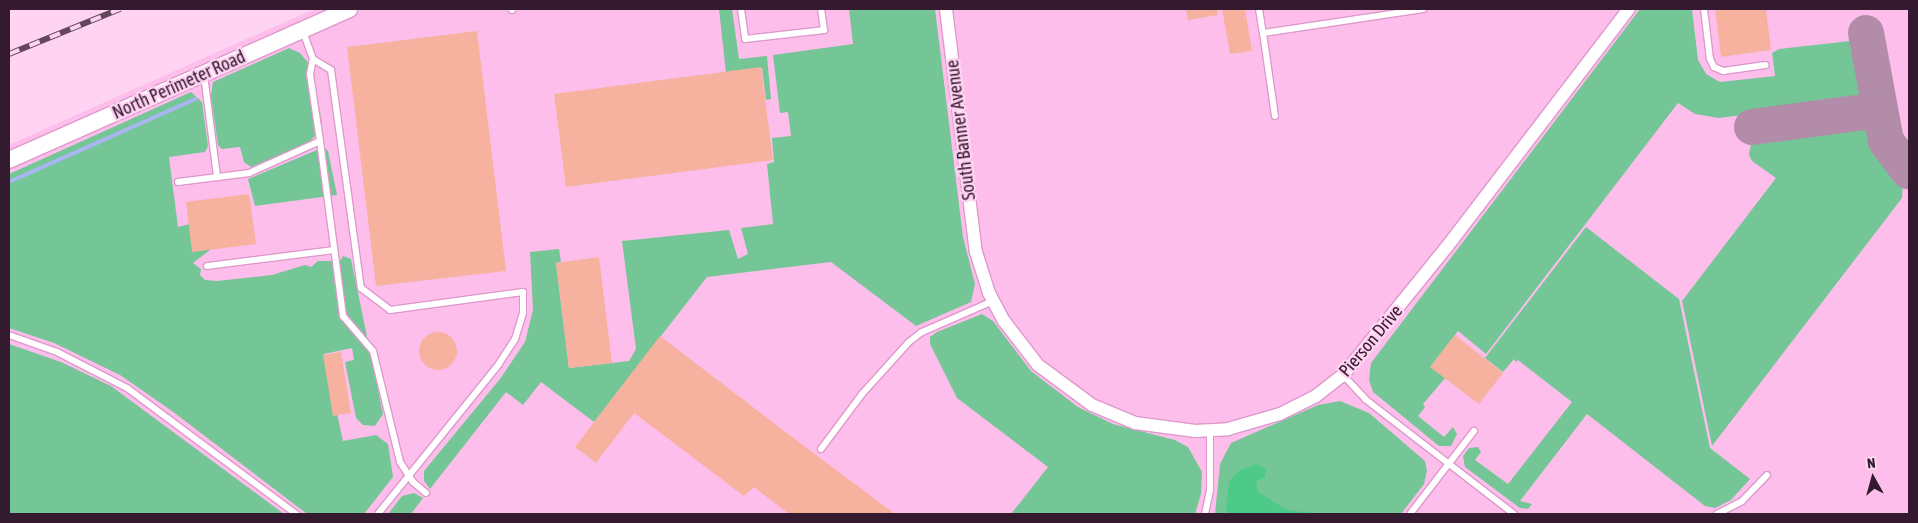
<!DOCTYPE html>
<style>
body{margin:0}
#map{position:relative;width:1918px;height:523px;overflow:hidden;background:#ffd3f2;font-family:"Asap Condensed",sans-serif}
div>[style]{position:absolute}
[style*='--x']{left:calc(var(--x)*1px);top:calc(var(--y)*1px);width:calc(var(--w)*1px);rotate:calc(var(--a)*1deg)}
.built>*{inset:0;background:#fdbeec}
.green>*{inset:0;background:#75c696}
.forest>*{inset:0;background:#4dca87}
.stream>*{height:4px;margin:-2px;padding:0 2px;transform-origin:2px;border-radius:2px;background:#aab5f3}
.taxiway>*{height:36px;margin:-18px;padding:0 18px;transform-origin:18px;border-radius:18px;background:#b28ca8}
.building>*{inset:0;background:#f6b29f}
.round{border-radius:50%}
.roads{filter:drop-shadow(1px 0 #de99cb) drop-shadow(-1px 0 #de99cb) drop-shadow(0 1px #de99cb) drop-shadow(0 -1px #de99cb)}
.service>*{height:6px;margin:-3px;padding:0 3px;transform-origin:3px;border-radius:3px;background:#fff}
.minor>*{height:12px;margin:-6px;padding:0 6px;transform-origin:6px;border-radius:6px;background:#fff}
.tertiary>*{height:16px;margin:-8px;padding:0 8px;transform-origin:8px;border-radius:8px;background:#fff}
.rail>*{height:5.5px;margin-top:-2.75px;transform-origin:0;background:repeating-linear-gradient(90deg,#ffd3f2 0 11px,#64465d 0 22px);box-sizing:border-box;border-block:1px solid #64465d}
span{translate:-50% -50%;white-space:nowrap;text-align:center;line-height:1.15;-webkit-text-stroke:5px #ffd3f2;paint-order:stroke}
.street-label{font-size:18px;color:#341a2e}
.frame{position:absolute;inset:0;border:10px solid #341a2e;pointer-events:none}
.north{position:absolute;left:1848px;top:453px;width:50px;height:50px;-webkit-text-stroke:4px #ffd3f2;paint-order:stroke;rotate:353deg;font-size:14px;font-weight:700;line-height:20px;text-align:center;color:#341a2e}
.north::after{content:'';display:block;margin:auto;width:18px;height:22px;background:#341a2e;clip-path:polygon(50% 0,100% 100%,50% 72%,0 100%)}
</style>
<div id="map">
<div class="built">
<i style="clip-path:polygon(314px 9px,1909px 9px,1909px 514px,9px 514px,9px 145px)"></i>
</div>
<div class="green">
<i style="clip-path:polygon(719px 9px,732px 9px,739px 59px,767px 56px,771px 99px,766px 100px,762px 68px,726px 73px)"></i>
<i style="clip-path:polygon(849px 9px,935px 9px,963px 237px,975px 284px,971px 302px,916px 326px,831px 262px,707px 277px,594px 422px,541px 382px,523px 405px,506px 392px,430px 489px,424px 481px,424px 471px,500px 379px,525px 342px,533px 310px,530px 252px,559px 249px,561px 262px,556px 263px,569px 368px,629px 361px,636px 349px,622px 241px,729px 230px,738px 259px,748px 254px,741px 228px,773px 224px,767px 164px,774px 162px,772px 138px,791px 136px,788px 112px,780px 113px,773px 55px,853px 44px)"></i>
<i style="clip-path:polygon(1640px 9px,1692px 9px,1698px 60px,1706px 74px,1720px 82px,1775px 76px,1772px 53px,1779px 49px,1850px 41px,1858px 49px,1862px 92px,1854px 101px,1719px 118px,1695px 114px,1678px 103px,1486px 354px,1458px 331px,1432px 365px,1446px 377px,1423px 404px,1425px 407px,1418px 416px,1444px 437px,1453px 427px,1457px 434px,1451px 446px,1439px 446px,1373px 392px,1369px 380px,1371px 363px)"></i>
<i style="clip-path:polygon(289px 48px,300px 53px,311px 66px,322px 122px,318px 133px,308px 143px,251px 167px,244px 162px,240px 147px,222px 149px,218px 145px,211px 96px,213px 82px)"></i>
<i style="clip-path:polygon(191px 92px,202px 102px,208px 146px,205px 152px,169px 157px,178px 227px,193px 223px,210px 250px,193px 263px,201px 269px,200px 275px,205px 280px,217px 281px,272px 275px,305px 265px,311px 267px,318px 261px,340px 261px,343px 256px,351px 259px,383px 414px,375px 426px,363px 425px,356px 418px,345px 362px,354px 360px,352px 348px,324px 354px,343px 441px,376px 435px,388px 444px,393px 477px,364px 514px,307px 514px,172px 411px,120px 375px,54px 343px,9px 328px,9px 174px)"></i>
<i style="clip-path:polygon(1862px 125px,1871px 132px,1883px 161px,1903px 183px,1902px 198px,1712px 446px,1682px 301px,1776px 178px,1752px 161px,1749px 155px,1751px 143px,1761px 138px)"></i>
<i style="clip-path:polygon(324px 147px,328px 151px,337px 195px,255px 206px,248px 179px)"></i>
<i style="clip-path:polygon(1586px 227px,1679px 299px,1710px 448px,1750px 479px,1731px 500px,1715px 508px,1705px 506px,1587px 414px,1520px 501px,1532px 504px,1528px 509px,1520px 508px,1465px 467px,1463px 456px,1469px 448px,1478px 447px,1481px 452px,1475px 460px,1508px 484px,1572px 402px,1518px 360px,1516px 362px,1514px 359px,1503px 372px,1485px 358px)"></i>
<i style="clip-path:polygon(982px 314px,993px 321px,1031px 371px,1078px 407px,1113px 424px,1175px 440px,1188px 447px,1202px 472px,1201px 494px,1195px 514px,1011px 514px,1048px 467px,957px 398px,930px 344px,930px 337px,937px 332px)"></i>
<i style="clip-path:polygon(9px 344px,61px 362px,111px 386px,284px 514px,9px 514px)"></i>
<i style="clip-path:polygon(1340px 401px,1369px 413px,1425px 461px,1427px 471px,1424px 484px,1401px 514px,1215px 514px,1220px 464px,1231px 443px,1318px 405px)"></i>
<i style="clip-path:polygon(414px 493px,423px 498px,411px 514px,388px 514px,402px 496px)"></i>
</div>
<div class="forest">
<i style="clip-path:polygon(1258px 464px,1266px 469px,1265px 478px,1256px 481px,1258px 492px,1287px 510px,1320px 514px,1230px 514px,1226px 510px,1229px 481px,1240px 470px)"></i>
</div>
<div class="stream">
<i style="--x:9;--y:182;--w:204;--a:-24"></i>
</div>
<div class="taxiway">
<i style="--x:1866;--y:33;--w:110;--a:79.5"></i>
<i style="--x:1886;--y:141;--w:38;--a:53"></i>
<i style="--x:1752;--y:127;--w:128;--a:-7.6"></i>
</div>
<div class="building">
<i style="clip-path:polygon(1186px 9px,1217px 9px,1218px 15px,1188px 20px)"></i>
<i style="clip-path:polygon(1222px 9px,1245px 9px,1252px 51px,1230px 54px)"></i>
<i style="clip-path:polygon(1715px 9px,1766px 9px,1771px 50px,1721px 57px)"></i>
<i style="clip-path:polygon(477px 31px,506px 271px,376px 286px,347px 47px)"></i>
<i style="clip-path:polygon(761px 67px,773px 160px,566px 187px,554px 94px)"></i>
<i style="clip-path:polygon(249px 194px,256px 244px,192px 252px,186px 202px)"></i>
<i style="clip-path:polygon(599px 257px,612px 363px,569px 368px,556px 263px)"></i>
<i class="round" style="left:419px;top:332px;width:38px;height:38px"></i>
<i style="clip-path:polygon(1455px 335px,1503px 373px,1479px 404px,1430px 367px)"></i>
<i style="clip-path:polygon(660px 336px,804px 446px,895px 514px,789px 514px,754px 487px,744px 496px,634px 413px,596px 463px,575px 447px)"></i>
<i style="clip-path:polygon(341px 352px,351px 413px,333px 416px,323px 355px)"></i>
</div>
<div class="roads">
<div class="service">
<i style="--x:512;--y:9;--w:1;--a:90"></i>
<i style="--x:741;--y:9;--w:30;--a:82"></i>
<i style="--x:745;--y:39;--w:80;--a:-6.5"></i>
<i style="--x:824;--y:30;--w:21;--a:-98"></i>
<i style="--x:1259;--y:9;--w:24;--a:81"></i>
<i style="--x:1704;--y:9;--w:50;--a:83.2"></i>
<i style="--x:1710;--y:59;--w:9;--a:63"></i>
<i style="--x:1714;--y:67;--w:10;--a:24"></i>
<i style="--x:1723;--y:71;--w:43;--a:-7.9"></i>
<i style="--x:313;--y:59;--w:21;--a:31"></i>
<i style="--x:331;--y:70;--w:220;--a:82.2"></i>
<i style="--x:361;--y:288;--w:36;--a:37"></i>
<i style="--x:390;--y:310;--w:134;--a:-7.7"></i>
<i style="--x:523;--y:292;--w:21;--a:90"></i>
<i style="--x:523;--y:313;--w:27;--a:107"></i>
<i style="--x:515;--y:339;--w:30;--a:123"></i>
<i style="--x:499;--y:364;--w:193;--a:128.9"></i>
<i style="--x:204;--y:75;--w:103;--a:82.7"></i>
<i style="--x:1275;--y:116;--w:84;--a:-98.2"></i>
<i style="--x:1263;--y:33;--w:162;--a:-8.5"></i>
<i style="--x:320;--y:141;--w:177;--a:82.5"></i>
<i style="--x:343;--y:316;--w:46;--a:49.4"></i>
<i style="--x:373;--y:351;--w:114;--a:76.3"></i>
<i style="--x:400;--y:462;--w:24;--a:57"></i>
<i style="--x:413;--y:482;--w:17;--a:40"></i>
<i style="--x:178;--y:182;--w:72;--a:-7.2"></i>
<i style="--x:249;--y:173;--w:78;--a:-24.3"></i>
<i style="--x:320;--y:141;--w:68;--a:-98.5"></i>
<i style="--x:310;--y:74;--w:15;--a:-79"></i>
<i style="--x:313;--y:59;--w:30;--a:-110"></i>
<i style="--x:207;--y:266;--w:127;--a:-7.2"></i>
<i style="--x:9;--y:335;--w:51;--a:19.5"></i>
<i style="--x:57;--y:352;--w:79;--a:27.2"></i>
<i style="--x:127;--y:388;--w:211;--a:36.7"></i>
<i style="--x:1343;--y:375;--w:33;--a:47"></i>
<i style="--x:1365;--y:399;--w:188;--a:37.7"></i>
<i style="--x:821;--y:449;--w:69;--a:-53.3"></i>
<i style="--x:862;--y:394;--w:70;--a:-47.9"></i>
<i style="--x:909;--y:342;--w:16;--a:-38"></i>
<i style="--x:922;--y:332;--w:77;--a:-23.6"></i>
<i style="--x:1205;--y:514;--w:25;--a:-78"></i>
<i style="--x:1210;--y:490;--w:59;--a:-90"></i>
<i style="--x:1410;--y:514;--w:105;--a:-52.4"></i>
<i style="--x:1717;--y:514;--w:28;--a:-27"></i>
<i style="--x:1742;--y:501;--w:36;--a:-46"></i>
</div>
<div class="minor">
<i style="--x:946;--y:9;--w:245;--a:83"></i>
<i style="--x:976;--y:252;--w:43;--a:72.4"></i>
<i style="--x:989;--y:293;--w:32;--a:62"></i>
<i style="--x:1004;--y:321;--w:56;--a:52.3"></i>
<i style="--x:1038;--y:365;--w:67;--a:36.5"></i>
<i style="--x:1092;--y:405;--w:47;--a:22.7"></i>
<i style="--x:1135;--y:423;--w:61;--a:7.6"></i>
<i style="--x:1195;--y:431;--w:33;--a:-3"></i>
<i style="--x:1228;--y:429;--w:54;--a:-16.1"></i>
<i style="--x:1280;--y:414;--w:40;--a:-26.6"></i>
<i style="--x:1316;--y:396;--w:34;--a:-38"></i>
<i style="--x:1343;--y:375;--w:164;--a:-51"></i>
<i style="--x:1446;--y:248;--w:301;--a:-52.6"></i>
</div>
<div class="tertiary">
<i style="--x:9;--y:160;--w:372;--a:-23.9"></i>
</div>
</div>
<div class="rail">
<i style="--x:9;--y:54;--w:120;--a:-22.1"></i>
</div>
<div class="street-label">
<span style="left:179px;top:85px;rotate:-24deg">North Perimeter Road</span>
<span style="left:961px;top:130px;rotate:-97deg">South Banner Avenue</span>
<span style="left:1371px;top:341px;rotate:-50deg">Pierson Drive</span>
</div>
<div class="frame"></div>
<div class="north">N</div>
</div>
